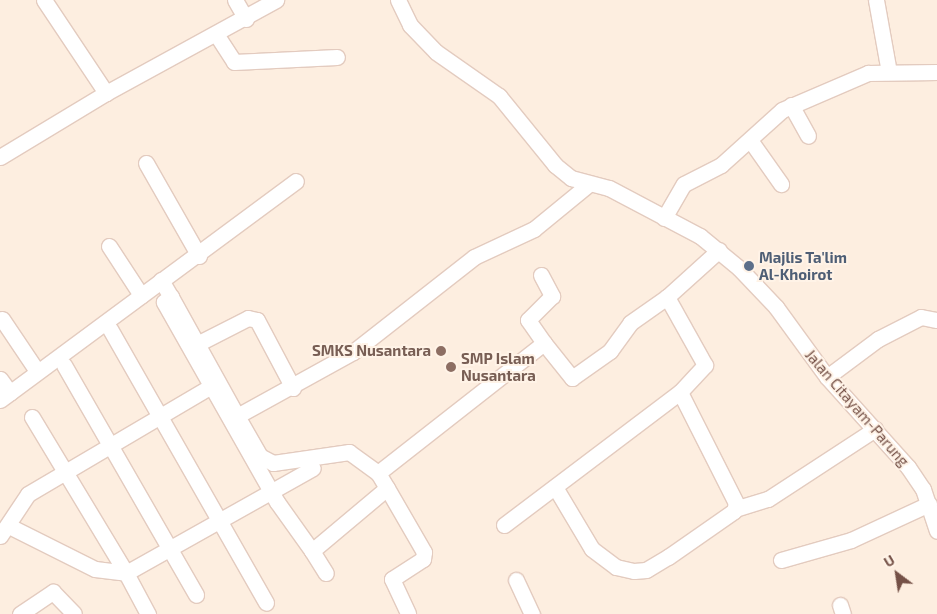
<!DOCTYPE html>
<style>
body{margin:0}
#map{position:relative;width:937px;height:614px;overflow:hidden;background:#fdeee0;font-family:"Exo 2",sans-serif}
div>[style]{position:absolute}
[style*='--x']{left:calc(var(--x)*1px);top:calc(var(--y)*1px);width:calc(var(--w)*1px);rotate:calc(var(--a)*1deg)}
.roads{filter:drop-shadow(1px 0 #e3cbbf) drop-shadow(-1px 0 #e3cbbf) drop-shadow(0 1px #e3cbbf) drop-shadow(0 -1px #e3cbbf)}
.minor>*{height:15px;margin:-7.5px;padding:0 7.5px;transform-origin:7.5px;border-radius:7.5px;background:#fff}
.dots>*{width:14px;height:14px;translate:-50% -50%;box-sizing:border-box;border:2px solid #fff3e7;border-radius:50%}
span{translate:-50% -50%;white-space:nowrap;text-align:center;line-height:1.15;-webkit-text-stroke:4px #fff3e7;paint-order:stroke}
.service-label{font-size:15px;color:#4e5e75;font-weight:700}
.left{translate:0 -50%;text-align:left}
.education-label{font-size:15px;color:#785e54;font-weight:700}
.right{translate:-100% -50%;text-align:right}
.street-label{font-size:15px;color:#755147}
.north{position:absolute;left:872px;top:549px;width:50px;height:50px;-webkit-text-stroke:4px #fff3e7;paint-order:stroke;rotate:329deg;font-size:14px;font-weight:700;line-height:20px;text-align:center;color:#755147}
.north::after{content:'';display:block;margin:auto;width:18px;height:22px;background:#755147;clip-path:polygon(50% 0,100% 100%,50% 72%,0 100%)}
</style>
<div id="map">
<div class="roads">
<div class="minor">
<i style="--x:44;--y:0;--w:112;--a:56.3"></i>
<i style="--x:235;--y:0;--w:22;--a:60"></i>
<i style="--x:398;--y:0;--w:28;--a:64"></i>
<i style="--x:410;--y:25;--w:37;--a:46"></i>
<i style="--x:436;--y:52;--w:77;--a:34.9"></i>
<i style="--x:499;--y:96;--w:89;--a:50.9"></i>
<i style="--x:555;--y:165;--w:21;--a:39"></i>
<i style="--x:571;--y:178;--w:39;--a:15"></i>
<i style="--x:609;--y:188;--w:103;--a:27.8"></i>
<i style="--x:700;--y:236;--w:50;--a:39.4"></i>
<i style="--x:739;--y:268;--w:54;--a:46.5"></i>
<i style="--x:776;--y:307;--w:87;--a:53.9"></i>
<i style="--x:827;--y:377;--w:121;--a:48"></i>
<i style="--x:908;--y:467;--w:27;--a:56"></i>
<i style="--x:923;--y:489;--w:44;--a:71.6"></i>
<i style="--x:876;--y:0;--w:73;--a:79.8"></i>
<i style="--x:216;--y:34;--w:33;--a:57"></i>
<i style="--x:234;--y:62;--w:103;--a:-2.8"></i>
<i style="--x:791;--y:105;--w:35;--a:61"></i>
<i style="--x:750;--y:140;--w:54;--a:54.8"></i>
<i style="--x:0;--y:157;--w:124;--a:-31.1"></i>
<i style="--x:106;--y:93;--w:194;--a:-28.7"></i>
<i style="--x:146;--y:163;--w:107;--a:60.3"></i>
<i style="--x:664;--y:218;--w:39;--a:-60"></i>
<i style="--x:684;--y:184;--w:42;--a:-27.2"></i>
<i style="--x:721;--y:165;--w:82;--a:-42"></i>
<i style="--x:782;--y:110;--w:94;--a:-23.3"></i>
<i style="--x:868;--y:73;--w:69;--a:-0.8"></i>
<i style="--x:109;--y:246;--w:59;--a:56.9"></i>
<i style="--x:541;--y:275;--w:24;--a:62"></i>
<i style="--x:552;--y:296;--w:34;--a:135"></i>
<i style="--x:528;--y:320;--w:28;--a:55"></i>
<i style="--x:161;--y:280;--w:20;--a:60"></i>
<i style="--x:171;--y:297;--w:136;--a:61"></i>
<i style="--x:237;--y:416;--w:46;--a:60.1"></i>
<i style="--x:260;--y:456;--w:15;--a:28"></i>
<i style="--x:273;--y:463;--w:77;--a:-8.2"></i>
<i style="--x:349;--y:452;--w:36;--a:36"></i>
<i style="--x:378;--y:473;--w:17;--a:59"></i>
<i style="--x:387;--y:488;--w:98;--a:140"></i>
<i style="--x:312;--y:551;--w:60;--a:-125.5"></i>
<i style="--x:277;--y:502;--w:230;--a:-119.5"></i>
<i style="--x:164;--y:302;--w:9;--a:-36"></i>
<i style="--x:2;--y:319;--w:63;--a:56.1"></i>
<i style="--x:110;--y:329;--w:315;--a:60.3"></i>
<i style="--x:197;--y:344;--w:57;--a:-27"></i>
<i style="--x:248;--y:318;--w:9;--a:13"></i>
<i style="--x:257;--y:320;--w:77;--a:62.1"></i>
<i style="--x:64;--y:365;--w:265;--a:60.1"></i>
<i style="--x:827;--y:377;--w:64;--a:-36.7"></i>
<i style="--x:878;--y:339;--w:48;--a:-27.1"></i>
<i style="--x:921;--y:317;--w:16;--a:11"></i>
<i style="--x:0;--y:379;--w:17;--a:54"></i>
<i style="--x:0;--y:400;--w:368;--a:-36.5"></i>
<i style="--x:237;--y:416;--w:132;--a:-28.9"></i>
<i style="--x:353;--y:352;--w:154;--a:-38.1"></i>
<i style="--x:474;--y:257;--w:66;--a:-25"></i>
<i style="--x:534;--y:229;--w:71;--a:-39.3"></i>
<i style="--x:32;--y:417;--w:182;--a:58.9"></i>
<i style="--x:126;--y:573;--w:214;--a:-29.3"></i>
<i style="--x:378;--y:473;--w:211;--a:-38.1"></i>
<i style="--x:544;--y:343;--w:45;--a:51.3"></i>
<i style="--x:572;--y:378;--w:47;--a:-35.4"></i>
<i style="--x:610;--y:351;--w:34;--a:-54"></i>
<i style="--x:630;--y:323;--w:45;--a:-35.1"></i>
<i style="--x:667;--y:297;--w:70;--a:-42.1"></i>
<i style="--x:555;--y:487;--w:72;--a:59.2"></i>
<i style="--x:592;--y:549;--w:30;--a:37"></i>
<i style="--x:616;--y:567;--w:18;--a:13"></i>
<i style="--x:634;--y:571;--w:12;--a:-5"></i>
<i style="--x:646;--y:570;--w:26;--a:-31"></i>
<i style="--x:668;--y:557;--w:80;--a:-34.9"></i>
<i style="--x:734;--y:511;--w:8;--a:-76"></i>
<i style="--x:736;--y:503;--w:124;--a:-116.8"></i>
<i style="--x:387;--y:488;--w:74;--a:60"></i>
<i style="--x:424;--y:552;--w:7;--a:98"></i>
<i style="--x:423;--y:559;--w:37;--a:147"></i>
<i style="--x:392;--y:579;--w:38;--a:65"></i>
<i style="--x:738;--y:508;--w:31;--a:-17"></i>
<i style="--x:768;--y:499;--w:128;--a:-33.2"></i>
<i style="--x:504;--y:525;--w:221;--a:-37.1"></i>
<i style="--x:680;--y:392;--w:37;--a:-47"></i>
<i style="--x:705;--y:365;--w:78;--a:-119.2"></i>
<i style="--x:9;--y:526;--w:96;--a:26.6"></i>
<i style="--x:95;--y:569;--w:31;--a:7"></i>
<i style="--x:126;--y:573;--w:47;--a:61.8"></i>
<i style="--x:0;--y:536;--w:50;--a:-56.3"></i>
<i style="--x:28;--y:494;--w:212;--a:-30.5"></i>
<i style="--x:312;--y:551;--w:26;--a:58"></i>
<i style="--x:781;--y:560;--w:73;--a:-15.9"></i>
<i style="--x:851;--y:540;--w:86;--a:-24.8"></i>
<i style="--x:516;--y:580;--w:38;--a:65"></i>
<i style="--x:840;--y:605;--w:9;--a:72"></i>
<i style="--x:20;--y:614;--w:40;--a:-34"></i>
<i style="--x:53;--y:592;--w:30;--a:46"></i>
</div>
</div>
<div class="dots">
<i style="left:749px;top:266px;background:#5c6f8a"></i>
<i style="left:441px;top:351px;background:#8d6e63"></i>
<i style="left:451px;top:367px;background:#8d6e63"></i>
</div>
<div class="service-label">
<span class="left" style="left:759px;top:266px">Majlis Ta'lim<br>Al-Khoirot</span>
</div>
<div class="education-label">
<span class="right" style="left:431px;top:351px">SMKS Nusantara</span>
<span class="left" style="left:461px;top:367px">SMP Islam<br>Nusantara</span>
</div>
<div class="street-label">
<span style="left:857px;top:408px;rotate:49deg">Jalan Citayam-Parung</span>
</div>
<div class="north">U</div>
</div>
